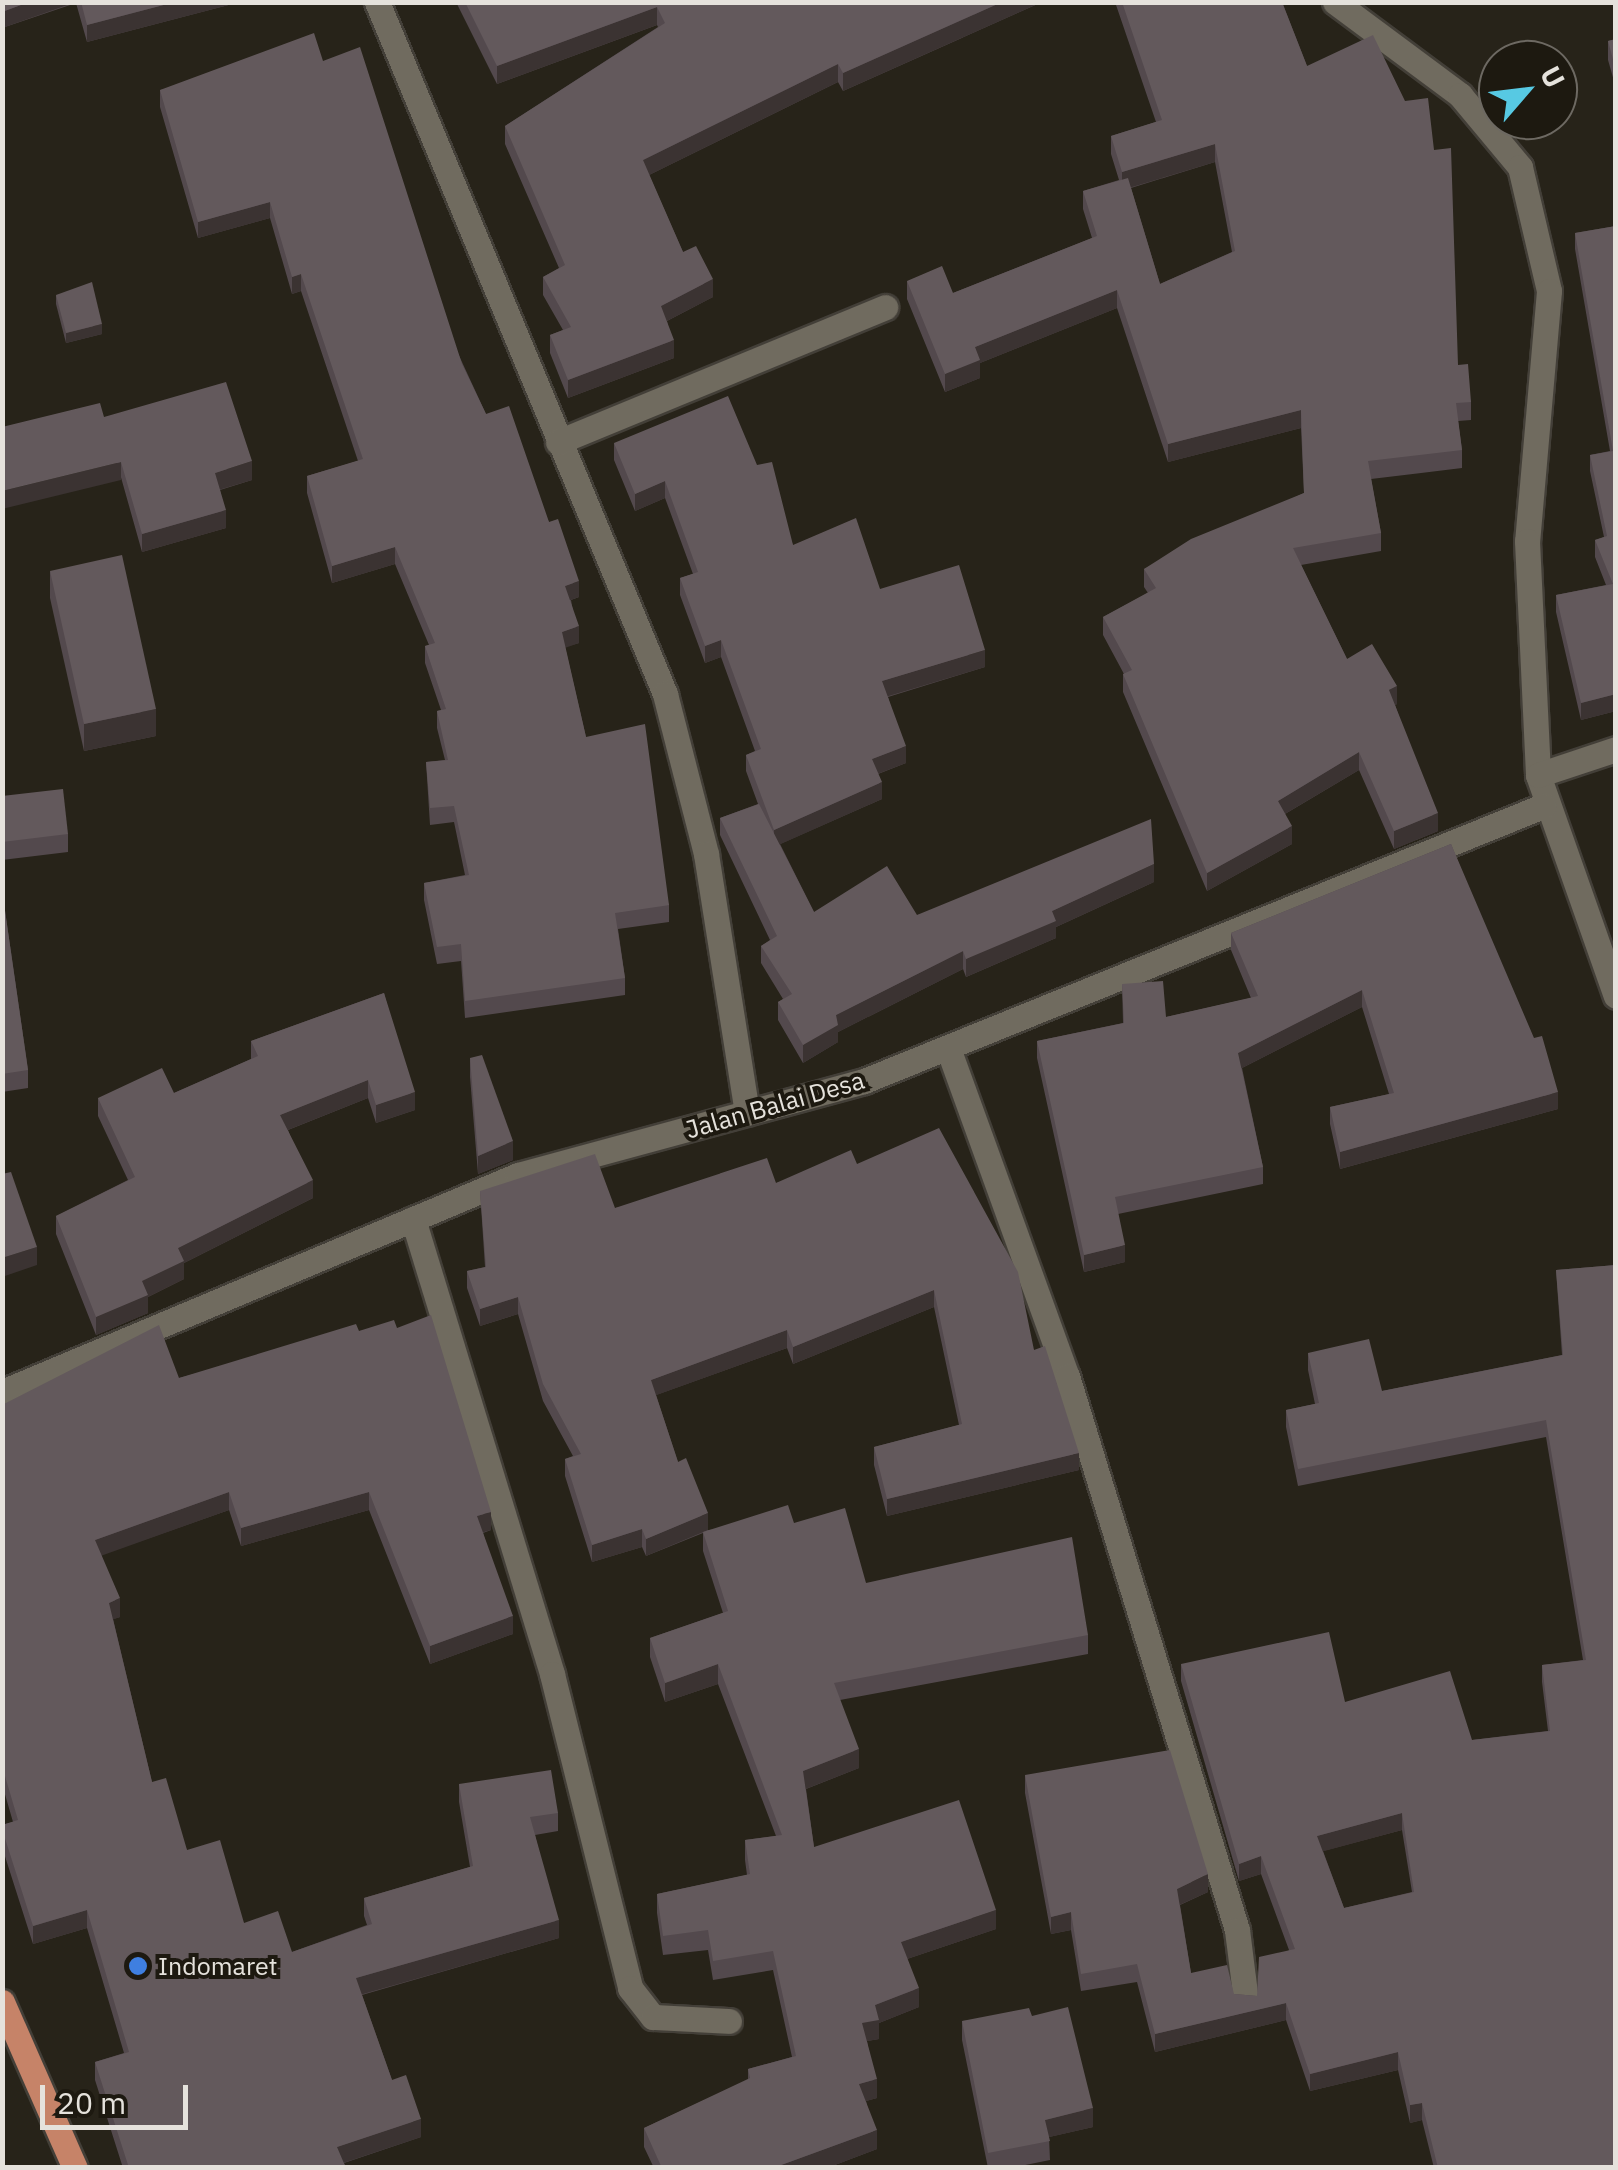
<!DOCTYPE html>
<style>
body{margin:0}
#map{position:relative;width:1618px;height:2170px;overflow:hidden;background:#272319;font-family:"IBM Plex Sans",sans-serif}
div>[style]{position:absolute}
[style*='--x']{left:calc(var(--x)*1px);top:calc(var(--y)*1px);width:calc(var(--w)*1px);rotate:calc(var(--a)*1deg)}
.roads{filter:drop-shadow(2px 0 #433f38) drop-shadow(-2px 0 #433f38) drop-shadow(0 2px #433f38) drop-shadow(0 -2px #433f38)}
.minor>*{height:25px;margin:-12.5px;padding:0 12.5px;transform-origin:12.5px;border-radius:12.5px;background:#706b5f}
.major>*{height:25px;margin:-12.5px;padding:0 12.5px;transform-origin:12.5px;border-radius:12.5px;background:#c68368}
.wall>*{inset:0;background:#53494d}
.shaded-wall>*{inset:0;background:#3b3332}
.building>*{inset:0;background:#63595c}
.dots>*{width:28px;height:28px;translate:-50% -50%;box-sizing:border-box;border:5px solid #1d1910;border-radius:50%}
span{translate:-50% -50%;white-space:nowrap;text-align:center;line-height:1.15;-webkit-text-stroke:8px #1d1910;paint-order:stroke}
.street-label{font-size:25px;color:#e5e2dc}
.poi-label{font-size:25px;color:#e5e2dc}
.left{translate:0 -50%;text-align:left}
.frame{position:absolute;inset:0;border:5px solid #e5e2dc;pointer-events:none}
.north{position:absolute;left:1478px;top:40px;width:100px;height:100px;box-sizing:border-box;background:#1d1910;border:2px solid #6d6962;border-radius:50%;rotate:62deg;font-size:28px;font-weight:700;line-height:40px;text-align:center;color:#e5e2dc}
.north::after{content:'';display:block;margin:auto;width:35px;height:45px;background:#57c9e3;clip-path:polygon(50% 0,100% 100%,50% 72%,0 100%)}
.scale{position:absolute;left:40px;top:2085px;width:148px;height:45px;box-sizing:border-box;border:5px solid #e5e2dc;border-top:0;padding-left:12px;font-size:30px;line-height:35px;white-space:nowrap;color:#e5e2dc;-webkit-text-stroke:8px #1d1910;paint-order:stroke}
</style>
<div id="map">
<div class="roads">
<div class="minor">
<i style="--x:377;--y:2;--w:750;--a:67.4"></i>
<i style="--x:665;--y:694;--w:165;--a:75.6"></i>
<i style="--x:706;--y:854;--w:262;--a:81"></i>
<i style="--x:1335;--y:2;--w:156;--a:36.6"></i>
<i style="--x:1460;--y:95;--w:94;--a:50.2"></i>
<i style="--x:1520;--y:167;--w:127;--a:76.8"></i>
<i style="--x:1549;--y:291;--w:251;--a:95"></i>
<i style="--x:1527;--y:541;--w:234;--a:87.3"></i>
<i style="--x:1538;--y:775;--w:234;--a:70.6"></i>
<i style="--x:558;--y:442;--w:354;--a:-22.4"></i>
<i style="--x:1538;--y:775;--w:82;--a:-18.4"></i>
<i style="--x:948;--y:1048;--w:349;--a:70.1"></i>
<i style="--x:1067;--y:1376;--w:579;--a:72.94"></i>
<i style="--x:1237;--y:1930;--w:72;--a:82.8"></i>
<i style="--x:413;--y:1219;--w:476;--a:73"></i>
<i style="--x:552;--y:1674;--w:324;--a:76"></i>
<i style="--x:630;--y:1988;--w:37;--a:52"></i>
<i style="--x:653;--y:2017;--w:76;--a:3"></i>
<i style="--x:2;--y:1392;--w:560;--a:-22.81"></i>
<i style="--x:518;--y:1175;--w:359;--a:-15.2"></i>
<i style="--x:864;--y:1081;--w:733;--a:-22.05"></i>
</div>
<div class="major">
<i style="--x:2;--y:2002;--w:181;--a:66.3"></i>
</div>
</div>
<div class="wall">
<i style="clip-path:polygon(2px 2px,240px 2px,87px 42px,76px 3px,2px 28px)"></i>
<i style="clip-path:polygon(456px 2px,1042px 2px,843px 91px,838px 82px,649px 175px,683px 252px,713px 297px,667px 321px,674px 358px,568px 398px,550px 353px,550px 335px,563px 330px,543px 295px,543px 277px,559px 268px,505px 144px,505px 126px,658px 27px,657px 25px,497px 84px)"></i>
<i style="clip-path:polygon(evenodd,1115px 2px,1282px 2px,1307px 66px,1458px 365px,1471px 402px,1471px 420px,1458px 421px,1462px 450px,1462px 468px,1371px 479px,1381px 533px,1381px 551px,1301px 565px,1347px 659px,1397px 704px,1395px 705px,1438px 831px,1394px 849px,1359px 770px,1285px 814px,1292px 844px,1207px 891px,1123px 692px,1123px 674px,1124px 674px,1103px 635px,1103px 617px,1148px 593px,1144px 587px,1144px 569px,1304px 493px,1301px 428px,1168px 462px,1117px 308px,980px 363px,980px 378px,945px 392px,907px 299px,907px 281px,953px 293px,1092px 238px,1083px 209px,1083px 191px,1119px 180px,1111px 154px,1111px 136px,1156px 122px,1115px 2px,1215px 162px,1232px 252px,1160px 284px,1131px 188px,1215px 162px)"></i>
<i style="clip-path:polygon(1616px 39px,1616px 88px,1608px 60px,1608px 41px)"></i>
<i style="clip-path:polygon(323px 61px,486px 414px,549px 522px,579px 597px,571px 600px,579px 643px,565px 647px,586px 737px,669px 905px,669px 922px,618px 929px,625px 978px,625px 995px,465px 1018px,461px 961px,437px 964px,424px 900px,424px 883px,465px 875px,454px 822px,430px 825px,426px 762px,445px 760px,437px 728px,437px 711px,441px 710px,425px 663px,425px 646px,429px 645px,395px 564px,332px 583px,307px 493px,307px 476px,358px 461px,301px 291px,292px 294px,270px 218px,198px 238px,160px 107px,160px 90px)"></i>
<i style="clip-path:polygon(1616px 226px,1616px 711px,1581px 720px,1556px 612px,1556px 595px,1606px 585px,1595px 557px,1595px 540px,1604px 537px,1590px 471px,1590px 455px,1610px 451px,1575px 249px,1575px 233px)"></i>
<i style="clip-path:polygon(56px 295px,102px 334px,66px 343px,56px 304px)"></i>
<i style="clip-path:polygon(104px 417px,252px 480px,220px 490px,226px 528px,142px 552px)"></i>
<i style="clip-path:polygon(614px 443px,757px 465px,793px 545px,880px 589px,985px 667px,888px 697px,906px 763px,878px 774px,882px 799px,780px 844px,814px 912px,917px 915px,1154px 882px,1056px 927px,1056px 938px,966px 977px,963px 969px,838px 1032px,838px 1042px,803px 1063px,778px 1020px,778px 1002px,783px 999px,761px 963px,761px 946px,770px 940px,720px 835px,720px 818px,758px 804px,746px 771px,746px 755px,755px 751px,721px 657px,705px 663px,680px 595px,680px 578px,693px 574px,665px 498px,635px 511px,614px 460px)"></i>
<i style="clip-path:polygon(50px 571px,156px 736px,84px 751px,50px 598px)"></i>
<i style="clip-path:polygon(2px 796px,68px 834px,68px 852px,2px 860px)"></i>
<i style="clip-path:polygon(1451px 844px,1558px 1109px,1340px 1169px,1330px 1124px,1330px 1107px,1389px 1094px,1362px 1007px,1242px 1068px,1263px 1167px,1263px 1184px,1118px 1214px,1125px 1262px,1084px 1272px,1037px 1058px,1037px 1041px,1123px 1023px,1122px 984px,1166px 1017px,1251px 998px,1231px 950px,1231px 933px)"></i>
<i style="clip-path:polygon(2px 890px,28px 1070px,28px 1088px,2px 1092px)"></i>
<i style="clip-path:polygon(384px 993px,415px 1110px,376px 1123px,368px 1098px,288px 1130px,313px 1198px,184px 1263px,184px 1279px,148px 1297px,148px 1313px,96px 1335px,56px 1234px,56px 1216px,128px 1180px,98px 1116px,98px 1098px,174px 1093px,251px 1059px,251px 1041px)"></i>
<i style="clip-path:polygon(470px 1058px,513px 1160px,478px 1174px,470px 1077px)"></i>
<i style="clip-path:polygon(857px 1164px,1034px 1350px,1079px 1470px,887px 1516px,874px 1465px,874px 1447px,959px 1425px,934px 1307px,793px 1364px,787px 1348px,656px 1395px,678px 1462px,708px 1530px,794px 1523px,866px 1583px,1088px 1635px,1088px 1654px,840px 1700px,859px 1768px,806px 1789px,814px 1847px,996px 1929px,907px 1959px,919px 2007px,879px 2023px,879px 2039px,867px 2041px,877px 2098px,866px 2101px,877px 2149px,827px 2168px,654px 2168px,644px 2147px,644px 2128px,748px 2080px,748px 2069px,792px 2057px,773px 1970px,713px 1980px,708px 1950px,663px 1955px,657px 1913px,657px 1894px,747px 1875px,745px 1860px,745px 1840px,776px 1836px,718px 1684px,665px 1702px,650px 1657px,650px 1638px,723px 1613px,703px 1551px,703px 1533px,646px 1556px,642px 1547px,592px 1562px,565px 1476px,565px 1459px,573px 1456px,543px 1401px,518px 1314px,480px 1326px,467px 1288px,467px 1271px,485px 1267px,480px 1191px,615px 1208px,776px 1183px)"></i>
<i style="clip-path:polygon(evenodd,1616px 1265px,1616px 2168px,1434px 2168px,1422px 2120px,1410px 2123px,1398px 2070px,1310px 2091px,1286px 2020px,1155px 2052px,1137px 1982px,1081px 1991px,1071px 1930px,1051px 1934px,1025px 1793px,1025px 1775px,1208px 1892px,1180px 1905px,1191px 1973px,1234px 1994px,1257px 1996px,1289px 1950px,1261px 1874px,1239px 1881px,1181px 1681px,1181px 1664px,1345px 1702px,1472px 1740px,1548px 1731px,1542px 1682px,1542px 1665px,1583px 1660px,1546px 1437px,1298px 1486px,1286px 1427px,1286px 1410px,1315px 1404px,1308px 1370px,1308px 1353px,1382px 1391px,1562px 1355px,1556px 1270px,1616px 1265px,1402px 1830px,1412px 1892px,1344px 1908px,1323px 1851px,1402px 1830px)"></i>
<i style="clip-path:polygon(397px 1328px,491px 1530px,483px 1533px,513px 1634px,430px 1664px,369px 1510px,241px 1546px,229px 1510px,101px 1555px,120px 1617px,113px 1619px,152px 1782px,187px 1850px,244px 1923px,292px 1952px,367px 1925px,364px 1916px,364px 1898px,470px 1867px,459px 1802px,459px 1784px,558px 1813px,558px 1831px,535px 1835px,559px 1938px,362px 1995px,392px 2080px,421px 2137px,344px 2163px,346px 2168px,123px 2168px,95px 2080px,95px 2062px,124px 2053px,87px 1928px,33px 1944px,2px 1847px,2px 1825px,13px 1822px,2px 1784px,2px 1405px,179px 1378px,359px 1331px)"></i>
<i style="clip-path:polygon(1032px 2016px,1093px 2127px,1049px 2137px,1050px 2160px,1010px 2168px,988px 2168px,962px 2040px,962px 2021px)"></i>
</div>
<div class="shaded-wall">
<i style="clip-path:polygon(29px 2px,76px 2px,2px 28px,2px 12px)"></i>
<i style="clip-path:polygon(175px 2px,240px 2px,87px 42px,87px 25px)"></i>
<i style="clip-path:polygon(1002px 2px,1042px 2px,843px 91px,843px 73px)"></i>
<i style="clip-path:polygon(657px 7px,657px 25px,497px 84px,497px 66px)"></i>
<i style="clip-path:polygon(838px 64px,838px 82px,643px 178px,643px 160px)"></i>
<i style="clip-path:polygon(1215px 144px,1215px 162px,1122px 190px,1122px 172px)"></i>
<i style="clip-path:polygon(270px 202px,270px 218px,198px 238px,198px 222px)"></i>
<i style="clip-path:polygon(301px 274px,301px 291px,292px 294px,292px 277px)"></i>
<i style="clip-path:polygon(713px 279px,713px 297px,661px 324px,661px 306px)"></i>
<i style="clip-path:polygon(1117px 290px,1117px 308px,980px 363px,980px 378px,945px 392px,945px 374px,975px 347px)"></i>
<i style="clip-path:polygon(102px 324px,102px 334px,66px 343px,66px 333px)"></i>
<i style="clip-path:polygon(674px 340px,674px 358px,568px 398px,568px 380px)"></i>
<i style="clip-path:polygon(1301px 410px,1301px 428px,1168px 462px,1168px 444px)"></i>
<i style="clip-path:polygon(252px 461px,252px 480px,215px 491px,215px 473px)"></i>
<i style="clip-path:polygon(121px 462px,121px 480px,2px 509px,2px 491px)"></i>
<i style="clip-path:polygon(665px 481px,665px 498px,635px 511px,635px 494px)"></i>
<i style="clip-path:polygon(226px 510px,226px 528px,142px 552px,142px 534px)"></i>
<i style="clip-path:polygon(395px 547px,395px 564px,332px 583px,332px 566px)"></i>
<i style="clip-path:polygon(579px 581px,579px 597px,565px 602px,565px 586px)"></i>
<i style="clip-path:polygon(579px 626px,579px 643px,562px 649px,562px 632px)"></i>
<i style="clip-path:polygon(721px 640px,721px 657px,705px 663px,705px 646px)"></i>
<i style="clip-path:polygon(985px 650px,985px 667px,882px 698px,882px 681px)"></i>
<i style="clip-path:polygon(1397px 686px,1397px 704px,1389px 708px,1389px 690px)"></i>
<i style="clip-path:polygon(1616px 694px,1616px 711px,1581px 720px,1581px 703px)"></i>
<i style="clip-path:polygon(156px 709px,156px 736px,84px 751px,84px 724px)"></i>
<i style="clip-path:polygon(906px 746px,906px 763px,872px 776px,872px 759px)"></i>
<i style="clip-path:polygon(1359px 752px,1359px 770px,1278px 818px,1278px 801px)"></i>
<i style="clip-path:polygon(882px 782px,882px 799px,774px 847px,774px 830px)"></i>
<i style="clip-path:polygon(1438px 813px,1438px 831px,1394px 849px,1394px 831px)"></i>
<i style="clip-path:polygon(1292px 826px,1292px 844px,1207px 891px,1207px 873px)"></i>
<i style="clip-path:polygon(1154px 864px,1154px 882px,1056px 927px,1056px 938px,966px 977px,966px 959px,1052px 911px)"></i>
<i style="clip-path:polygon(963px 951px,963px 969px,838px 1032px,838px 1042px,803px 1063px,803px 1045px,836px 1015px)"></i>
<i style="clip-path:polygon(1362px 990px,1362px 1007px,1238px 1070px,1238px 1053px)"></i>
<i style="clip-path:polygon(368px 1080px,368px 1098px,280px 1133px,280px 1115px)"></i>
<i style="clip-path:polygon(415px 1092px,415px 1110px,376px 1123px,376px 1105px)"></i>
<i style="clip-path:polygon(1558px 1092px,1558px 1109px,1340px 1169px,1340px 1152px)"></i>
<i style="clip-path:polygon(513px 1141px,513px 1160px,478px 1174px,478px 1156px)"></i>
<i style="clip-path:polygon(313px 1180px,313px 1198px,184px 1263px,184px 1279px,148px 1297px,148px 1313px,96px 1335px,96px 1317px,178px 1248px)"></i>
<i style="clip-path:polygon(1125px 1245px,1125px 1262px,1084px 1272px,1084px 1255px)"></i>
<i style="clip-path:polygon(37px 1247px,37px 1265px,2px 1277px,2px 1258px)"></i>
<i style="clip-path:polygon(934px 1290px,934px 1307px,793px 1364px,793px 1347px)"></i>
<i style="clip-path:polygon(518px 1297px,518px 1314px,480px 1326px,480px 1309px)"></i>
<i style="clip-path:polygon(787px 1330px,787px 1348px,651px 1397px,651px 1380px)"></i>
<i style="clip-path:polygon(1079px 1453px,1079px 1470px,887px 1516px,887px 1499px)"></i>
<i style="clip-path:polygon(229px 1492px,229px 1510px,95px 1558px,95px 1540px)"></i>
<i style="clip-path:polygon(369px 1492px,369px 1510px,241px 1546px,241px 1528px)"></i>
<i style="clip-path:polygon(491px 1512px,491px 1530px,477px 1534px,477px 1516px)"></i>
<i style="clip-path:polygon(708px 1513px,708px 1530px,646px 1556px,646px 1539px)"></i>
<i style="clip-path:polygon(642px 1529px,642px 1547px,592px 1562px,592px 1545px)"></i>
<i style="clip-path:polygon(120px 1598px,120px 1617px,109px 1621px,109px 1603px)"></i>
<i style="clip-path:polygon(513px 1616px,513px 1634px,430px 1664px,430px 1646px)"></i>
<i style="clip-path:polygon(718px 1664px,718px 1684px,665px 1702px,665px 1683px)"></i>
<i style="clip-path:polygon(859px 1749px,859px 1768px,803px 1790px,803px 1771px)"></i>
<i style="clip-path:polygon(1402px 1813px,1402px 1830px,1317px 1853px,1317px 1836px)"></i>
<i style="clip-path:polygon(1261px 1856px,1261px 1874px,1239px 1881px,1239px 1864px)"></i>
<i style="clip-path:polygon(1208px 1874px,1208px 1892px,1177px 1906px,1177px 1889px)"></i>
<i style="clip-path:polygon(87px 1910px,87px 1928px,33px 1944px,33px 1926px)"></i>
<i style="clip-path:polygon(996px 1910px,996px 1929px,901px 1961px,901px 1942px)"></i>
<i style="clip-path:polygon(1071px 1912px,1071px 1930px,1051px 1934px,1051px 1917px)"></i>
<i style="clip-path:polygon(559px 1920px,559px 1938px,356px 1996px,356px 1978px)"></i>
<i style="clip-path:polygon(919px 1988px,919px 2007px,879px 2023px,879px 2039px,862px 2042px,862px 2023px,875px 2005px)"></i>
<i style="clip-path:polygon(1286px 2003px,1286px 2020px,1155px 2052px,1155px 2034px)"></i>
<i style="clip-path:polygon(1398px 2052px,1398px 2070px,1310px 2091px,1310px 2074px)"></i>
<i style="clip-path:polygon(877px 2079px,877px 2098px,859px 2103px,859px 2084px)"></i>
<i style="clip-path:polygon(1422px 2103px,1422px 2120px,1410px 2123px,1410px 2105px)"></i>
<i style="clip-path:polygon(1093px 2108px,1093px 2127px,1045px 2138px,1045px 2120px)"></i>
<i style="clip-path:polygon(421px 2119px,421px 2137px,337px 2165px,337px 2147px)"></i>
<i style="clip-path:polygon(877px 2130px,877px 2149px,827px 2168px,773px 2168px)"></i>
</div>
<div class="building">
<i style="clip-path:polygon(2px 2px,29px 2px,2px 12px)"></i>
<i style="clip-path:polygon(81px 2px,175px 2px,87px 25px)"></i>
<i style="clip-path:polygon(465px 2px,1002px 2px,843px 73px,838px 64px,643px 160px,683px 252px,696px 246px,713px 279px,661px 306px,674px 340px,568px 380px,550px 335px,571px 327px,543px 277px,565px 265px,505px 126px,665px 23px,657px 7px,497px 66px)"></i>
<i style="clip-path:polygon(1122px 2px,1282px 2px,1307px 66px,1373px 35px,1405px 101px,1428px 98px,1434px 150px,1451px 148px,1458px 365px,1468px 364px,1471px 402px,1456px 403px,1462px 450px,1368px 461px,1381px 533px,1293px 548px,1347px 659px,1372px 644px,1397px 686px,1389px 690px,1438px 813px,1394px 831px,1359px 752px,1278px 801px,1292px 826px,1207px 873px,1123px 674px,1132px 670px,1103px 617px,1156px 588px,1144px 569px,1191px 539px,1304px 493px,1301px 410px,1168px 444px,1117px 290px,975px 347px,980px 360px,945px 374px,907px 281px,942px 266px,953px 293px,1097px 236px,1083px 191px,1128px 178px,1160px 284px,1235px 251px,1215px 144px,1122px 172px,1111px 136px,1162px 120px)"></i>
<i style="clip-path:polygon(314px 33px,323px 61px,360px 47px,462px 364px,486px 414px,509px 406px,549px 522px,558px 519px,579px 581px,565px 586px,579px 626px,562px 632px,586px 737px,645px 724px,669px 905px,615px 913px,625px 978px,465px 1001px,461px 944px,437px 947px,424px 883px,469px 875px,454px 806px,430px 808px,426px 762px,448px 760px,437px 711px,446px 709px,425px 646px,435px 643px,395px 547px,332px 566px,307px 476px,363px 459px,301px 274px,292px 277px,270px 202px,198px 222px,160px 90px)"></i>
<i style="clip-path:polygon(1616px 39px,1616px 70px,1608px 41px)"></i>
<i style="clip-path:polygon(1616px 226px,1616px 694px,1581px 703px,1556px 595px,1613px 584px,1595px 540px,1607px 536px,1590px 455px,1613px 451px,1575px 233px)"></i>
<i style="clip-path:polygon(92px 282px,102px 324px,66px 333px,56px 295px)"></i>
<i style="clip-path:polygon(226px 382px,252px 461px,215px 473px,226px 510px,142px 534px,121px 462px,2px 491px,2px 427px,100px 403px,104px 417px)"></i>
<i style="clip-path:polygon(728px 396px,757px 465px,772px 462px,793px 545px,856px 518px,880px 589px,959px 565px,985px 650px,882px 681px,906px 746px,872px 759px,882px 782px,774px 830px,746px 755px,761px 749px,721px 640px,705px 646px,680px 578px,698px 572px,665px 481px,635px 494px,614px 443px)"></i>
<i style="clip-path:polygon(122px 555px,156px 709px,84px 724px,50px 571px)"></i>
<i style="clip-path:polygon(63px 789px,68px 834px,2px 842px,2px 796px)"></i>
<i style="clip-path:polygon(759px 804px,814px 912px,887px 866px,917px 915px,1151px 819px,1154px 864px,1052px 911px,1056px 921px,966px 959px,963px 951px,836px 1015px,838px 1025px,803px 1045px,778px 1002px,792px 994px,761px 946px,777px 936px,720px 818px)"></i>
<i style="clip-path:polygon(1451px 844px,1534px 1038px,1542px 1036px,1558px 1092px,1340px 1152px,1330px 1107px,1394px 1093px,1362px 990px,1238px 1053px,1263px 1167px,1115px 1197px,1125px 1245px,1084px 1255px,1037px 1041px,1124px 1023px,1122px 984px,1163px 981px,1166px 1017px,1258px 996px,1231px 933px)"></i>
<i style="clip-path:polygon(2px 890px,28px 1070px,2px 1074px)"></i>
<i style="clip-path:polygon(384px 993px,415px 1092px,376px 1105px,368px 1080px,280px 1115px,313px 1180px,178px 1248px,184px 1261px,142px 1281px,148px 1295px,96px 1317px,56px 1216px,135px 1177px,98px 1098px,162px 1068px,174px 1093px,258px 1056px,251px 1041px)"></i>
<i style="clip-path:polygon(482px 1055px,513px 1141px,478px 1156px,470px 1058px)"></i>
<i style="clip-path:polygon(939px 1128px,1018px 1272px,1034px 1350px,1045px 1346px,1079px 1453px,887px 1499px,874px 1447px,962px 1424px,934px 1290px,793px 1347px,787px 1330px,651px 1380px,678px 1462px,686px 1458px,708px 1513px,646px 1539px,642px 1529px,592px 1545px,565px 1459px,581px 1454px,543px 1384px,518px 1297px,480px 1309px,467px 1271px,486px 1267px,480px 1191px,595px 1154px,615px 1208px,767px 1158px,776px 1183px,851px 1150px,857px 1164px)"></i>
<i style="clip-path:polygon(11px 1172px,37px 1247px,2px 1258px,2px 1174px)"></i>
<i style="clip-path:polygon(evenodd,1616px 1265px,1616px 2168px,1438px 2168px,1422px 2103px,1410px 2105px,1398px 2052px,1310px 2074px,1286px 2003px,1155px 2034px,1137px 1964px,1081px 1974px,1071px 1912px,1051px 1917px,1025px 1775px,1170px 1750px,1208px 1874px,1177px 1889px,1191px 1973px,1227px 1965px,1234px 1994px,1257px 1996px,1259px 1957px,1295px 1949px,1261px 1856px,1239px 1864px,1181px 1664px,1329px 1632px,1345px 1702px,1450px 1671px,1472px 1740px,1550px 1731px,1542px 1665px,1586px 1660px,1546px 1420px,1298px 1469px,1286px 1410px,1319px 1403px,1308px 1353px,1369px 1339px,1382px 1391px,1563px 1355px,1556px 1270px,1616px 1265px,1402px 1813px,1414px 1892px,1344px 1908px,1317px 1836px,1402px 1813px)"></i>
<i style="clip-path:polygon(431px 1315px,491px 1512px,477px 1516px,513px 1616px,430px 1646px,369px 1492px,241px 1528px,229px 1492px,95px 1540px,120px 1598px,109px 1603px,152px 1782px,166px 1778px,187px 1850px,220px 1840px,244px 1923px,278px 1911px,292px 1952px,372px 1924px,364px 1898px,473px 1866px,459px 1784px,551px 1770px,558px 1813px,530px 1817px,559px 1920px,356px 1978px,392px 2080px,406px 2075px,421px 2119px,337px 2147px,346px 2168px,129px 2168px,95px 2062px,129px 2052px,87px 1910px,33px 1926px,2px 1829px,2px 1825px,18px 1820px,2px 1766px,2px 1405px,159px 1325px,179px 1378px,356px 1324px,359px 1331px,394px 1320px,397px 1328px)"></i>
<i style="clip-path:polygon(788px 1505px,794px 1523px,845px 1508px,866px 1583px,1072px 1537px,1088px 1635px,834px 1683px,859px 1749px,803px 1771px,814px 1847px,959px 1800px,996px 1910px,901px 1942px,919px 1988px,875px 2005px,879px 2020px,862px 2023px,877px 2079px,859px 2084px,877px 2130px,773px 2168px,658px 2168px,661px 2166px,644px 2128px,750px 2078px,748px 2069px,796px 2056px,773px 1951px,713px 1961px,708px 1930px,663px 1936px,657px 1894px,750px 1874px,745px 1840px,782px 1835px,718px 1664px,665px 1683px,650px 1638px,728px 1611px,703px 1532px)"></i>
<i style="clip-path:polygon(1068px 2007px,1093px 2108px,1045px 2120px,1050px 2141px,988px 2153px,962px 2021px,1029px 2008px,1032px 2016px)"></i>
</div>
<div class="dots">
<i style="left:138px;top:1966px;background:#3f7fe0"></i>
</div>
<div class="street-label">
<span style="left:775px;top:1105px;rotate:-16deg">Jalan Balai Desa</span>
</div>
<div class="poi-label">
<span class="left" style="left:158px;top:1966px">Indomaret</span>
</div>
<div class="frame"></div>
<div class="north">U</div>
<div class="scale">20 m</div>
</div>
